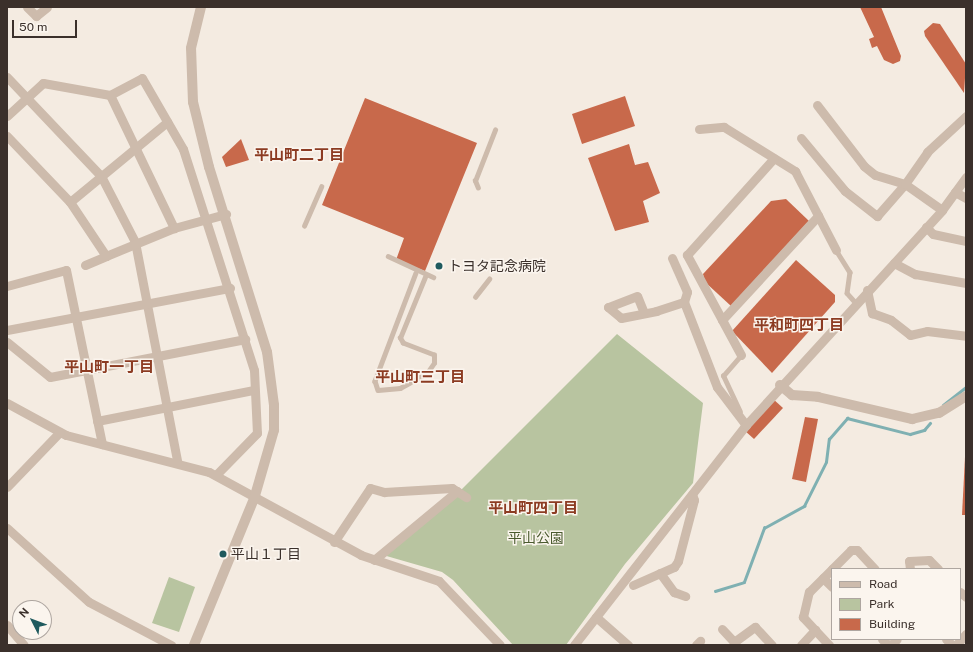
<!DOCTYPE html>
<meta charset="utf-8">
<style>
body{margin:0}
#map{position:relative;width:973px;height:652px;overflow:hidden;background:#f4ebe1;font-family:"Public Sans","Noto Sans JP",sans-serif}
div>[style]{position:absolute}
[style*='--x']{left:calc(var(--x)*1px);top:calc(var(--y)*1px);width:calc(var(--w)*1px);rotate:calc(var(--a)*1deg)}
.green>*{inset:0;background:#b8c4a0}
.stream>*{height:2.5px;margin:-1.25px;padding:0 1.25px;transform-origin:1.25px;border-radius:1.25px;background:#7fb0b2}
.building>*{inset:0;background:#c8694b}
.service>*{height:4.5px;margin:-2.25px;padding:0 2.25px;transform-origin:2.25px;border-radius:2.25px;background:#cdbbac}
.minor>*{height:9px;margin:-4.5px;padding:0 4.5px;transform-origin:4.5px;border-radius:4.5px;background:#cdbbac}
.tertiary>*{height:10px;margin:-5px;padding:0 5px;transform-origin:5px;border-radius:5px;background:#cdbbac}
.dots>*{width:11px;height:11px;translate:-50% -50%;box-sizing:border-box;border:2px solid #fbf5ee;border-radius:50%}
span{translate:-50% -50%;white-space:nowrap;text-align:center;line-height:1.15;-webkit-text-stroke:3px #fbf5ee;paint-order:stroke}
.poi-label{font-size:14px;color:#3b302b}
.left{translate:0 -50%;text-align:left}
.park-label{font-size:14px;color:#4a5a2e}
.neighbourhood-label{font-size:15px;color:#8c3b22;font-weight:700}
.frame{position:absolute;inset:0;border:8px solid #3b302b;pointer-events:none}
.legend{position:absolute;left:831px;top:568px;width:130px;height:72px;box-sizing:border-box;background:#fbf5ee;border:1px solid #aea6a0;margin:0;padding:5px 7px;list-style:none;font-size:12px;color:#3b302b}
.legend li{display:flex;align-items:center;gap:8px;height:20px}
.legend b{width:20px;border:1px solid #aea6a0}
.north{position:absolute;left:12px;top:600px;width:40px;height:40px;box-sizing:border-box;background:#fbf5ee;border:1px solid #aea6a0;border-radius:50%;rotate:312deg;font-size:11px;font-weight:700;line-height:16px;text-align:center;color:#3b302b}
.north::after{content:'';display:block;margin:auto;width:14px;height:18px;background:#1f5a5e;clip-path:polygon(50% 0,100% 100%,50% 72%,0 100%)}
.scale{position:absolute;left:12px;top:20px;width:65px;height:18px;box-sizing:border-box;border:2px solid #3b302b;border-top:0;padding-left:5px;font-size:12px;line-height:14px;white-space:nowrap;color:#3b302b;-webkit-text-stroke:3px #fbf5ee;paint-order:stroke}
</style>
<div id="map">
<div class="green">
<i style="clip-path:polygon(617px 334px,703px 403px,693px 483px,625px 564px,566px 645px,513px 645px,453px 580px,442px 572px,383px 555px,457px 494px)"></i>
<i style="clip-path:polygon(169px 577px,195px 587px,179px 632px,152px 623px)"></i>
</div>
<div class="stream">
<i style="--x:943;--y:405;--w:29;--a:-38"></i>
<i style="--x:715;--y:591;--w:30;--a:-17"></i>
<i style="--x:744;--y:582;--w:58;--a:-69.7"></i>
<i style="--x:764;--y:528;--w:46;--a:-28.8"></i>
<i style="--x:804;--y:506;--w:49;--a:-63.4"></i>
<i style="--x:826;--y:462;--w:23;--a:-83"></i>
<i style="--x:829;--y:439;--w:28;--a:-49"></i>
<i style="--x:847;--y:418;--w:65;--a:14.3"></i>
<i style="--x:910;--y:434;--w:15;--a:-16"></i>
<i style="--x:924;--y:430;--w:9;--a:-49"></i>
</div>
<div class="building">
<i style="clip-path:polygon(860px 7px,881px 7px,901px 56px,900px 61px,893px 64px,884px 60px,877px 46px,872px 48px,869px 39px,874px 37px)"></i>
<i style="clip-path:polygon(933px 23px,940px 24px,966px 64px,964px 93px,925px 36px,924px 31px)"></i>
<i style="clip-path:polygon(625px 96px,635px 126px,582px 144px,572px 114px)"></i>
<i style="clip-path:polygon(365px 98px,477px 143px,425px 271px,396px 260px,404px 238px,322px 205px)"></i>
<i style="clip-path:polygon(241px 139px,249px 160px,226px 167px,222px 157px)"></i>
<i style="clip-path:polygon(629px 144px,635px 165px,648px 162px,660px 193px,643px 201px,649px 222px,615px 231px,588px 158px)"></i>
<i style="clip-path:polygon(786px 199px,809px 221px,731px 306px,705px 282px,703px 274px,771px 201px)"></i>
<i style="clip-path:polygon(796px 260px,835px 295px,835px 302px,772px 373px,732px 331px)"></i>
<i style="clip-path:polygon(772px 398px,783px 408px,754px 439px,744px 430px)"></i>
<i style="clip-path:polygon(805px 417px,818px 419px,806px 482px,792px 479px)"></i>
<i style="clip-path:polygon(965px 457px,966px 457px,966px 515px,962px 515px)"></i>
</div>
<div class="service">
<i style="--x:478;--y:188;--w:8;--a:-113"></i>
<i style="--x:475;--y:181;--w:55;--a:-68.6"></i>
<i style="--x:304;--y:226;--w:43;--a:-66.4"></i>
<i style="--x:836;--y:250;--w:26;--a:58"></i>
<i style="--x:850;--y:272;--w:21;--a:98"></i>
<i style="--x:847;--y:293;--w:12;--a:48"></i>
<i style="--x:388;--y:256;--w:50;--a:25"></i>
<i style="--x:416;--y:273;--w:116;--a:110.8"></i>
<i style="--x:375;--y:381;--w:9;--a:72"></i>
<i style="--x:378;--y:390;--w:22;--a:-5"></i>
<i style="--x:400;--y:388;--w:31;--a:-29"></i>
<i style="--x:427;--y:373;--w:12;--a:-55"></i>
<i style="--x:434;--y:363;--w:8;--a:-90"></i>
<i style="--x:434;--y:355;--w:33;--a:-159"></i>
<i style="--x:403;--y:343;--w:6;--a:-121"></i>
<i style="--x:400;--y:338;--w:66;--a:-67.7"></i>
<i style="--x:475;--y:297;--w:23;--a:-52"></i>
<i style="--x:740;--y:412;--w:40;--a:-115"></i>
<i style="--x:723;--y:376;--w:28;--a:-49"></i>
</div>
<div class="minor">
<i style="--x:27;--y:7;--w:13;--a:45"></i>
<i style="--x:36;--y:16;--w:14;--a:-39"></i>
<i style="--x:7;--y:77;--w:137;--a:46.5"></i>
<i style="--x:101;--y:176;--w:74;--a:62.7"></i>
<i style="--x:135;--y:242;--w:223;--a:79.1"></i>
<i style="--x:110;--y:95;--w:148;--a:64.3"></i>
<i style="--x:7;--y:116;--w:49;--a:-42.5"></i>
<i style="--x:43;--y:83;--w:68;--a:10.2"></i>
<i style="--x:110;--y:95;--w:36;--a:-28"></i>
<i style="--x:142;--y:78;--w:82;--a:60"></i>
<i style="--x:183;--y:149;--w:232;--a:72.2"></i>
<i style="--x:254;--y:370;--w:63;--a:87.3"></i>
<i style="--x:257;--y:433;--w:59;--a:134.3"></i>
<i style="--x:699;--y:129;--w:25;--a:-5"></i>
<i style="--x:724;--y:127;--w:84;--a:31.8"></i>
<i style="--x:795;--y:171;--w:89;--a:62.6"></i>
<i style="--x:7;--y:136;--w:91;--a:46.3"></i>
<i style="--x:70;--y:202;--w:65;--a:56.3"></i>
<i style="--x:106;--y:256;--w:74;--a:-22.4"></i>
<i style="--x:174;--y:228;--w:54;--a:-15.1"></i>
<i style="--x:801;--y:138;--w:69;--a:50.3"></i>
<i style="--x:845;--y:191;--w:41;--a:38"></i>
<i style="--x:877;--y:216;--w:43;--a:-48.8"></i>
<i style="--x:905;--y:184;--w:31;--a:-163"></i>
<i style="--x:875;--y:175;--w:14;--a:-141"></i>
<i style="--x:864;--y:166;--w:77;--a:-127.6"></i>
<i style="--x:955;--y:192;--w:13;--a:29"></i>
<i style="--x:70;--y:202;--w:126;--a:-39.5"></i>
<i style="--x:942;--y:210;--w:45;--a:-144.9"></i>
<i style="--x:905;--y:184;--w:39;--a:-55"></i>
<i style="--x:927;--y:152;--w:53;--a:-42.7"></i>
<i style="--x:926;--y:227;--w:10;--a:45"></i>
<i style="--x:933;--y:234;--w:34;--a:12"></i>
<i style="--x:672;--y:258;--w:37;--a:66"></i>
<i style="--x:687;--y:292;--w:10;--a:107"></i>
<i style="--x:684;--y:302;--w:91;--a:68.8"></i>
<i style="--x:717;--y:387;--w:48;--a:52.7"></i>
<i style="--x:894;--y:263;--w:24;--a:28"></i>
<i style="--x:915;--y:274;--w:52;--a:10"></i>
<i style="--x:85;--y:265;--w:23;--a:-23"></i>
<i style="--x:7;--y:286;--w:61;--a:-15.2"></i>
<i style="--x:66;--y:270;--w:178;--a:78.3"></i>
<i style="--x:867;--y:290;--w:24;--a:78"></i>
<i style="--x:872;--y:313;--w:20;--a:20"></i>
<i style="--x:891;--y:320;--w:24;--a:38"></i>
<i style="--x:910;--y:335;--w:17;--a:-13"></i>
<i style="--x:927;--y:331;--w:39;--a:7"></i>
<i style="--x:644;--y:313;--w:18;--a:-112"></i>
<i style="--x:637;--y:296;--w:31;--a:159"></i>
<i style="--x:608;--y:307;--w:17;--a:40"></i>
<i style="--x:621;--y:318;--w:36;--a:-11"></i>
<i style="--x:656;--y:311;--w:29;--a:-18"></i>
<i style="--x:722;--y:320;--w:142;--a:-47.3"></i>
<i style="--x:7;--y:330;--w:227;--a:-10.7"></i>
<i style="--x:7;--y:342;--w:55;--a:39.1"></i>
<i style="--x:50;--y:377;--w:199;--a:-11"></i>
<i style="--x:741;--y:355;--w:114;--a:-118.4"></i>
<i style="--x:687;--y:255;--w:130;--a:-48.1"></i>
<i style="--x:7;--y:403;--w:67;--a:28.5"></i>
<i style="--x:66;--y:435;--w:148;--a:14.5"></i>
<i style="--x:209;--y:472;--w:173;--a:28.6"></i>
<i style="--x:361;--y:555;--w:82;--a:18.4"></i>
<i style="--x:439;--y:581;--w:88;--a:46.4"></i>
<i style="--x:97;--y:421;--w:160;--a:-11.2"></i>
<i style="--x:7;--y:487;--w:76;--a:-46.1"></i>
<i style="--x:7;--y:528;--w:110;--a:42.1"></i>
<i style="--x:89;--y:602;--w:93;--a:27.7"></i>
<i style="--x:334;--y:542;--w:65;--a:-56.3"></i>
<i style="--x:370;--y:488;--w:15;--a:16"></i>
<i style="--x:384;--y:492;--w:68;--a:-3.4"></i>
<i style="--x:452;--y:488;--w:17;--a:33"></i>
<i style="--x:374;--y:560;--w:108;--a:-39.7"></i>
<i style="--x:832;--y:569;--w:27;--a:-45"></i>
<i style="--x:851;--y:550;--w:6;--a:0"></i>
<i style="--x:857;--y:550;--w:26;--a:47"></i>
<i style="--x:910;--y:569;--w:8;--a:-97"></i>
<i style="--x:909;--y:561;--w:20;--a:-3"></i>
<i style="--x:929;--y:560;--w:13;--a:45"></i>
<i style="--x:660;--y:573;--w:24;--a:54"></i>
<i style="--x:674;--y:592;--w:12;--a:20"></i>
<i style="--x:823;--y:578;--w:13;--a:45"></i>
<i style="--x:633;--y:585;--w:45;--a:-23.7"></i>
<i style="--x:674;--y:567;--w:7;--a:-56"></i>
<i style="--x:678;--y:561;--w:63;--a:-75.3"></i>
<i style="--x:694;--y:500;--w:6;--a:-108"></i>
<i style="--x:960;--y:592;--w:8;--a:40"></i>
<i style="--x:596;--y:617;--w:43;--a:41.2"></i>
<i style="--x:7;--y:625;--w:26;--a:50"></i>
<i style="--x:722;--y:629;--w:18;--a:47"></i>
<i style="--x:734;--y:642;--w:26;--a:-36"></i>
<i style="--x:755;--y:627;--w:25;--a:47"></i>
<i style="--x:815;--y:630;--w:21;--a:47"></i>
<i style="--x:882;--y:639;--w:8;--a:45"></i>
<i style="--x:946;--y:639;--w:8;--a:45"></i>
<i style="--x:574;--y:645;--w:279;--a:-52"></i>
<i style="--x:746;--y:425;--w:291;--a:-47.6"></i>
<i style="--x:942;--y:210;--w:41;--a:-54"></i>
<i style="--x:696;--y:645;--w:6;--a:-45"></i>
<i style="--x:801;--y:645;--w:21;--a:-47"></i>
<i style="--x:815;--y:630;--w:18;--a:-133"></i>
<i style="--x:803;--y:617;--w:26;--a:-77"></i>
<i style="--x:809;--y:592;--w:33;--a:-45"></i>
<i style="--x:891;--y:645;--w:8;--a:-45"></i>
<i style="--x:956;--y:645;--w:15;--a:-48"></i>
</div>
<div class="tertiary">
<i style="--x:780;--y:385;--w:16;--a:40"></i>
<i style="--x:792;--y:395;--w:26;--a:4"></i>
<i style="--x:818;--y:397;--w:97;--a:13.2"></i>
<i style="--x:912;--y:419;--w:28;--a:-13"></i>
<i style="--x:939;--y:413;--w:32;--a:-32"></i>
<i style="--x:194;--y:645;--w:158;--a:-67.7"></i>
<i style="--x:254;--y:499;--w:72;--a:-73.8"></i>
<i style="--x:274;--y:430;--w:25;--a:-90"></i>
<i style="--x:274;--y:405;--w:53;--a:-97.5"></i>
<i style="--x:267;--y:352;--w:194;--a:-107.4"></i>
<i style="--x:209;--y:167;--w:67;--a:-103.8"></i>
<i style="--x:193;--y:102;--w:54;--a:-92.1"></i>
<i style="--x:191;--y:48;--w:42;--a:-76.3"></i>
</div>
<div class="dots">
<i style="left:439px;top:266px;background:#1f5a5e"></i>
<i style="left:223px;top:554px;background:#1f5a5e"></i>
</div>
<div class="poi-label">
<span class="left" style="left:448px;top:266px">トヨタ記念病院</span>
<span class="left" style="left:231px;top:554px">平山１丁目</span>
</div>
<div class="park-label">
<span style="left:536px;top:538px">平山公園</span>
</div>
<div class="neighbourhood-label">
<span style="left:299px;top:155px">平山町二丁目</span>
<span style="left:799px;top:325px">平和町四丁目</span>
<span style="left:109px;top:367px">平山町一丁目</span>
<span style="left:420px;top:377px">平山町三丁目</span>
<span style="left:533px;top:508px">平山町四丁目</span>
</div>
<div class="frame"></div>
<ul class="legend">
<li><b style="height:5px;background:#cdbbac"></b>Road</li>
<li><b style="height:11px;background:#b8c4a0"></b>Park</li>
<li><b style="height:11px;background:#c8694b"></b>Building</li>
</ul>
<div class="north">N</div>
<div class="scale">50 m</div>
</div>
